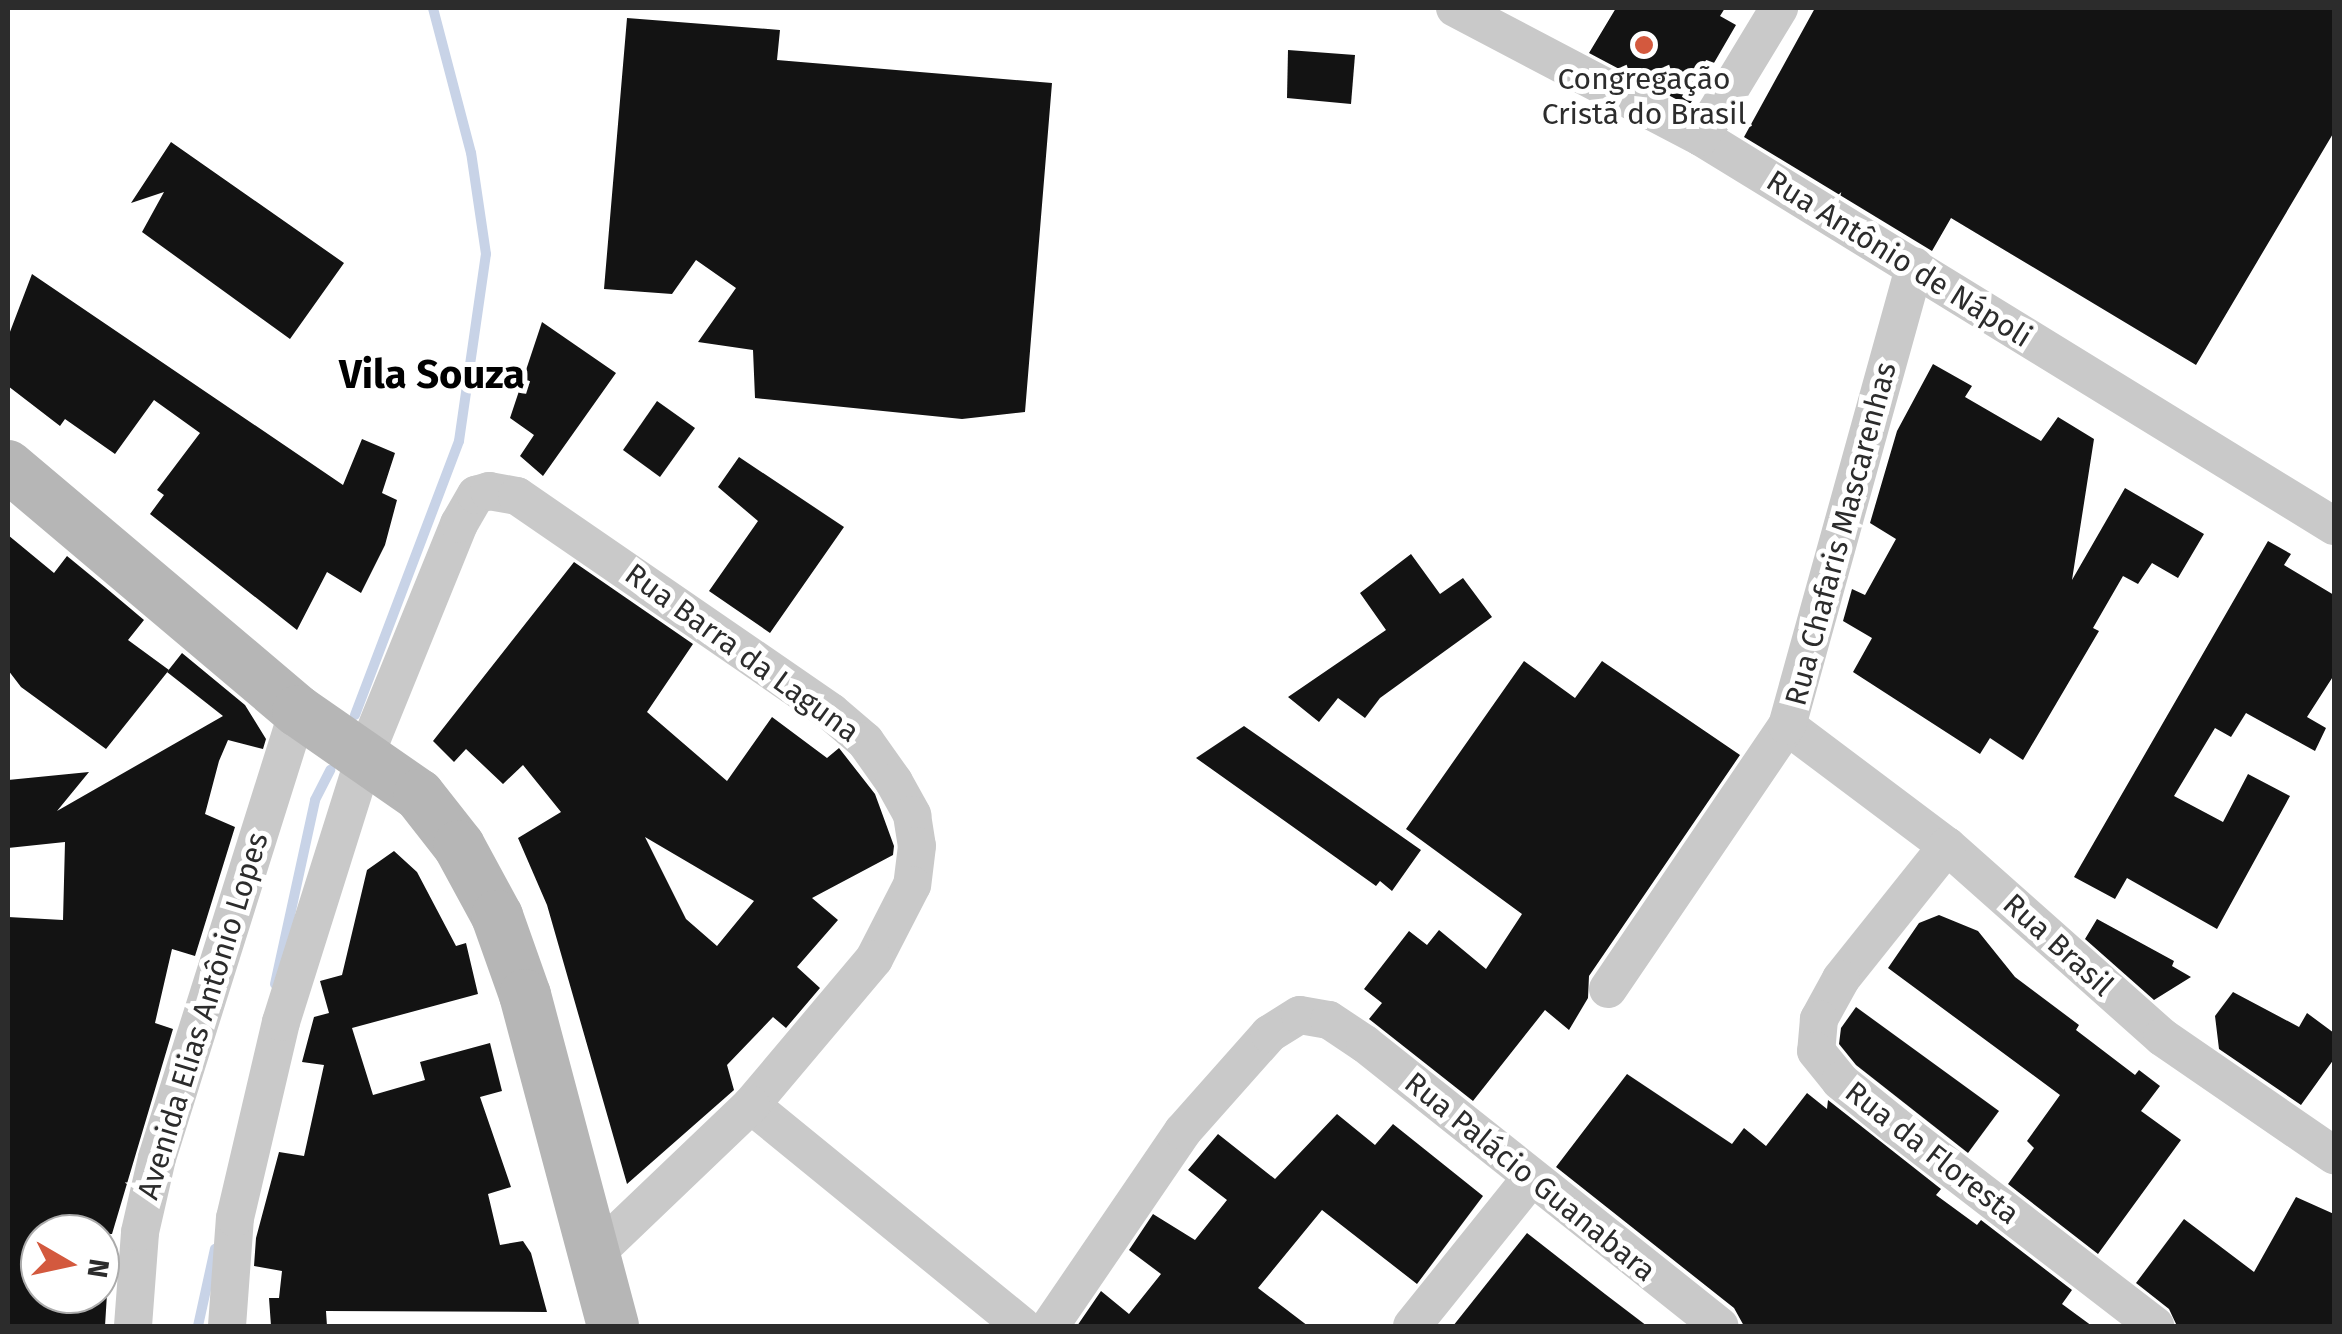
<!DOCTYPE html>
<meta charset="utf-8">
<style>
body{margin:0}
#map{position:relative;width:2342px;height:1334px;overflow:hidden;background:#fff;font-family:"Fira Sans",sans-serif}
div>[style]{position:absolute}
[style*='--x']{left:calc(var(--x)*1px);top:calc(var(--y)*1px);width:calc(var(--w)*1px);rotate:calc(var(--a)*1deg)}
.stream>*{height:10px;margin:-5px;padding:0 5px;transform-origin:5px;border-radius:5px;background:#c8d3e7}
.building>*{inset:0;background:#131313}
.street>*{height:38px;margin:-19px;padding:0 19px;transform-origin:19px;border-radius:19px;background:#c9c9c9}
.secondary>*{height:52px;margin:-26px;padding:0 26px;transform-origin:26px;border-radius:26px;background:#b6b6b6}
.dots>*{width:28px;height:28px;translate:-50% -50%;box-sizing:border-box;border:5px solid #fff;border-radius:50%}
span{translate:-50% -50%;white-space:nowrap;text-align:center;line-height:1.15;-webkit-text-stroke:10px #fff;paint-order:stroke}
.poi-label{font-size:30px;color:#2c2c2c}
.street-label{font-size:30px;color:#2c2c2c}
.district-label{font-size:40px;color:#000;font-weight:700}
.frame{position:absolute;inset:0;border:10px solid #2c2c2c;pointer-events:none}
.north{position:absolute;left:20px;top:1214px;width:100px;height:100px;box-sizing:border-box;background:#fff;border:2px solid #ababab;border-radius:50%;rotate:99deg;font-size:28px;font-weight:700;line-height:40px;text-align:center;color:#2c2c2c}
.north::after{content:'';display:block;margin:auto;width:35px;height:45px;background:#d3593e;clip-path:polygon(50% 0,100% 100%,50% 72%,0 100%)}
</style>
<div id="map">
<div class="stream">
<i style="--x:355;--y:715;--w:293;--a:-69.2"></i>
<i style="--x:459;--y:441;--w:189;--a:-81.8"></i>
<i style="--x:486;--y:254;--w:102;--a:-98.4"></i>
<i style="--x:471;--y:153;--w:150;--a:-104.7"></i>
<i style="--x:275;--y:984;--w:188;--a:-77.7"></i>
<i style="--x:315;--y:800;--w:34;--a:-63"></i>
<i style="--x:198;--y:1326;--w:79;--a:-77.6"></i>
</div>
<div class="building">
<i style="clip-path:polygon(1616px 8px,1725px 8px,1720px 16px,1736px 25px,1689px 106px,1589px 53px)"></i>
<i style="clip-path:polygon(1815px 8px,2334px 8px,2334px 132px,2196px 365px,1951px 218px,1932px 251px,1744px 137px)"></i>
<i style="clip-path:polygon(627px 18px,780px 30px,777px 60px,1052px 83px,1025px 412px,962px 419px,755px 398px,753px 350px,698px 342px,736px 288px,696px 260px,672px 294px,604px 289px)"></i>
<i style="clip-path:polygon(1288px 50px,1355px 55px,1351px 104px,1287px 98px)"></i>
<i style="clip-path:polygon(171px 142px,344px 263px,290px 339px,142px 232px,164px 192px,131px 203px)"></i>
<i style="clip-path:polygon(32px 274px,343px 485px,362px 439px,395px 453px,382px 493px,397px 500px,385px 545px,361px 593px,327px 572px,297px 630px,150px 514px,164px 495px,157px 490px,200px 433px,154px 400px,115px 454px,65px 419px,60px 426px,8px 386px,8px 337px)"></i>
<i style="clip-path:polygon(542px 322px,616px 373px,543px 476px,520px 456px,534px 435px,510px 418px)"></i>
<i style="clip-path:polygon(1933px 364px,1972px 386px,1965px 397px,2041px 441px,2058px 417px,2094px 439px,2072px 580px,2125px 488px,2204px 534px,2178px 578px,2152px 563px,2138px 584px,2123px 576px,2093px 628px,2099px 631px,2023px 760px,1990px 738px,1980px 754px,1853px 672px,1872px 638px,1843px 621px,1852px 589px,1865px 595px,1896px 539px,1870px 523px,1897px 431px)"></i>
<i style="clip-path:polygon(657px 401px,695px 428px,660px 477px,623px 450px)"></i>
<i style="clip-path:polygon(739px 457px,844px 527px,770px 633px,709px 591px,758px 521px,718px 487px)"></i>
<i style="clip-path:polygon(8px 535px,54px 573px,67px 556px,106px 588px,144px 620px,128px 640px,169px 670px,106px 749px,21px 687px,8px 670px)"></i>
<i style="clip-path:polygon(2268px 541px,2291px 554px,2284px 565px,2334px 595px,2334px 675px,2307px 717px,2326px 728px,2315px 751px,2246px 713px,2231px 737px,2215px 728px,2174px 796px,2223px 822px,2248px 774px,2290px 796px,2217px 929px,2127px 878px,2115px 899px,2074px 877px)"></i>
<i style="clip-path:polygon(1411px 554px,1440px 594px,1463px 578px,1492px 617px,1380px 698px,1365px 718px,1338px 698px,1319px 722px,1288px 697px,1386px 630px,1360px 593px)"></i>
<i style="clip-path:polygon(evenodd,574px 562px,693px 644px,647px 712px,727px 781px,772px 717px,827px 758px,839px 748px,875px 794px,894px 846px,893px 855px,812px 898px,838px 920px,797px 967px,820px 988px,786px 1028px,773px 1017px,727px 1065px,734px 1090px,627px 1184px,547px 905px,518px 838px,561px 812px,523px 765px,503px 784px,466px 749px,454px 762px,433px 741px,574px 562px,645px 837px,754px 901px,717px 946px,686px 919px,645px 837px)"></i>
<i style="clip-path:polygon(182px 653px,245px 705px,266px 739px,263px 749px,228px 740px,219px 761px,205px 814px,235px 827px,195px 956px,172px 949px,155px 1023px,173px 1029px,112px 1234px,40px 1234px,40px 1294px,107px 1294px,105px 1326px,8px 1326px,8px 917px,63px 920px,65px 842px,8px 848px,8px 780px,89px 772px,57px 811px,223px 716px,167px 672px)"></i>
<i style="clip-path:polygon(1524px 661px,1575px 698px,1602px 661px,1740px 755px,1589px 976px,1588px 998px,1569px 1030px,1545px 1010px,1473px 1101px,1369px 1019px,1382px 1003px,1364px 989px,1409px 931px,1427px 945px,1439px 930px,1486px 969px,1522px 914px,1406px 829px)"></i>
<i style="clip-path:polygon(1244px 726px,1421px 850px,1392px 891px,1380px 881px,1376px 886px,1196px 758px)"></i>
<i style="clip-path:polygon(394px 851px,417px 872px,456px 946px,466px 943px,478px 994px,352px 1028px,373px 1095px,425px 1080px,420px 1062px,490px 1043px,502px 1091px,480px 1097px,511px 1187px,488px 1194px,500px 1245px,523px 1241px,531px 1253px,547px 1312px,326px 1311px,327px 1326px,271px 1326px,269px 1298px,279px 1298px,282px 1271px,254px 1266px,256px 1238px,279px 1152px,304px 1156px,324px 1065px,302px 1062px,314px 1017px,329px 1013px,320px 981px,342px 975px,367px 870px)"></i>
<i style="clip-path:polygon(1939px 915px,1978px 931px,2015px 977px,2079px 1025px,2076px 1030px,2135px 1075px,2139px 1070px,2160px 1086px,2141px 1111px,2181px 1140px,2098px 1254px,2008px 1184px,2034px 1148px,2027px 1141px,2060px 1095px,1888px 968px,1919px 923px)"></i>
<i style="clip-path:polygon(2097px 919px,2174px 961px,2172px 966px,2191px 977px,2154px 1000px,2085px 939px)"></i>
<i style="clip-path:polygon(2233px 992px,2299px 1027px,2307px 1013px,2334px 1033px,2334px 1059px,2301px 1105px,2219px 1049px,2215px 1016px)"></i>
<i style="clip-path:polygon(1856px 1007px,1999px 1111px,1968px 1153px,1856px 1065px,1839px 1044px,1841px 1028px)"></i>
<i style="clip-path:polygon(1627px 1074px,1732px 1144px,1744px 1128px,1766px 1146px,1807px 1093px,1827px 1109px,1828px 1100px,1941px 1189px,1936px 1195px,1977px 1225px,1981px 1220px,2072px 1290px,2062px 1304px,2092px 1326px,1744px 1326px,1734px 1308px,1556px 1167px)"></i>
<i style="clip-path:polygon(1337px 1114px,1375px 1145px,1393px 1124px,1483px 1196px,1417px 1284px,1322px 1210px,1258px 1288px,1308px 1326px,1077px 1326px,1101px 1291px,1129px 1314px,1161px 1274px,1129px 1250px,1153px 1214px,1195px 1240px,1227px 1200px,1188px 1170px,1218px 1134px,1275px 1179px)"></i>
<i style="clip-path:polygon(2296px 1197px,2334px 1214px,2334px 1326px,2177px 1326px,2169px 1309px,2136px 1283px,2184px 1219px,2254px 1272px)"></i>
<i style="clip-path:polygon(1527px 1233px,1605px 1294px,1647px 1326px,1453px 1326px)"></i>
</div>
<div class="street">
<i style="--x:1455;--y:8;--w:278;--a:27.7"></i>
<i style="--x:1701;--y:137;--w:743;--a:31.57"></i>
<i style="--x:1701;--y:137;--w:151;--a:-58.8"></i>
<i style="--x:1787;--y:726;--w:200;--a:36.9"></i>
<i style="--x:1947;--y:846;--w:288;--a:41.6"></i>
<i style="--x:2162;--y:1037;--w:209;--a:34.5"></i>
<i style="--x:1947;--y:846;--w:170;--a:128.6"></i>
<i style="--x:1841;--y:979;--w:46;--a:118.8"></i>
<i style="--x:1819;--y:1019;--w:32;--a:95"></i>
<i style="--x:1816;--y:1051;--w:38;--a:51"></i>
<i style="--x:1840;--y:1081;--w:73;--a:38.9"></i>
<i style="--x:1897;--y:1127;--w:326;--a:37.6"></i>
<i style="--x:1608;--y:989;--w:318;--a:-55.8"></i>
<i style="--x:1787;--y:726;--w:477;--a:-74.5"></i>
<i style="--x:751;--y:1105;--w:350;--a:39.2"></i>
<i style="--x:133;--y:1326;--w:94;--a:-85.7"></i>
<i style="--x:140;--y:1232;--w:76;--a:-77.1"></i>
<i style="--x:157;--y:1158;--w:469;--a:-72.5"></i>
<i style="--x:227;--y:1326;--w:108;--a:-85.8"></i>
<i style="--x:235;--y:1218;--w:201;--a:-76.8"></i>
<i style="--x:281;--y:1022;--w:277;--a:-72.5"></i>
<i style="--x:364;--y:758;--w:253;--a:-67.9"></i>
<i style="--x:459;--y:524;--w:34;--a:-60"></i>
<i style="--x:476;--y:495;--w:14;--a:-17"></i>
<i style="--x:489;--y:491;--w:28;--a:10"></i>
<i style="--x:517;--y:496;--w:381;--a:34.5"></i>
<i style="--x:831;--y:712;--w:45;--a:40.5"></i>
<i style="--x:865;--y:741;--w:50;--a:54.7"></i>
<i style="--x:894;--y:782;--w:38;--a:61"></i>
<i style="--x:912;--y:815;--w:31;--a:81"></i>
<i style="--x:917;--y:846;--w:39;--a:97"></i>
<i style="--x:912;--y:885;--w:83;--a:117.2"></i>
<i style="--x:874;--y:959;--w:191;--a:130.1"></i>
<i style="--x:751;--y:1105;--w:214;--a:136.3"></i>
<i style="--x:1050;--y:1326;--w:236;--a:-55.7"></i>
<i style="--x:1183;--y:1131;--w:130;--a:-48.4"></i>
<i style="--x:1269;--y:1034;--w:36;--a:-32"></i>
<i style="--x:1300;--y:1015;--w:29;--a:10"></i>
<i style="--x:1329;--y:1020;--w:43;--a:33.7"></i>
<i style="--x:1365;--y:1044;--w:453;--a:38.5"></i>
<i style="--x:1412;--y:1326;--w:189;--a:-51.2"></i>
</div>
<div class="secondary">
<i style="--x:8;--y:466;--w:380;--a:40.2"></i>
<i style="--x:298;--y:711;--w:147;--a:34.8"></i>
<i style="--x:419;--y:795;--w:65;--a:51.9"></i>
<i style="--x:459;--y:846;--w:80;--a:61.5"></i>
<i style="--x:497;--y:916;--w:84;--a:70.5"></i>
<i style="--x:525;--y:995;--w:342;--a:75.1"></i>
</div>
<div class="dots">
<i style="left:1644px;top:45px;background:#d3593e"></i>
</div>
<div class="poi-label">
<span style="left:1644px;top:96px">Congregação<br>Cristã do Brasil</span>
</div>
<div class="street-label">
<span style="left:1899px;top:259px;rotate:32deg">Rua Antônio de Nápoli</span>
<span style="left:1841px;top:534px;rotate:-75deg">Rua Chafaris Mascarenhas</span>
<span style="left:742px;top:653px;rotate:36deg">Rua Barra da Laguna</span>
<span style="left:2058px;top:945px;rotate:42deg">Rua Brasil</span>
<span style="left:203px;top:1016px;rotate:-73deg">Avenida Elias Antônio Lopes</span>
<span style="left:1932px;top:1153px;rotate:38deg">Rua da Floresta</span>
<span style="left:1530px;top:1177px;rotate:39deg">Rua Palácio Guanabara</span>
</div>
<div class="district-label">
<span style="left:432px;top:375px">Vila Souza</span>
</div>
<div class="frame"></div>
<div class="north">N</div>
</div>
